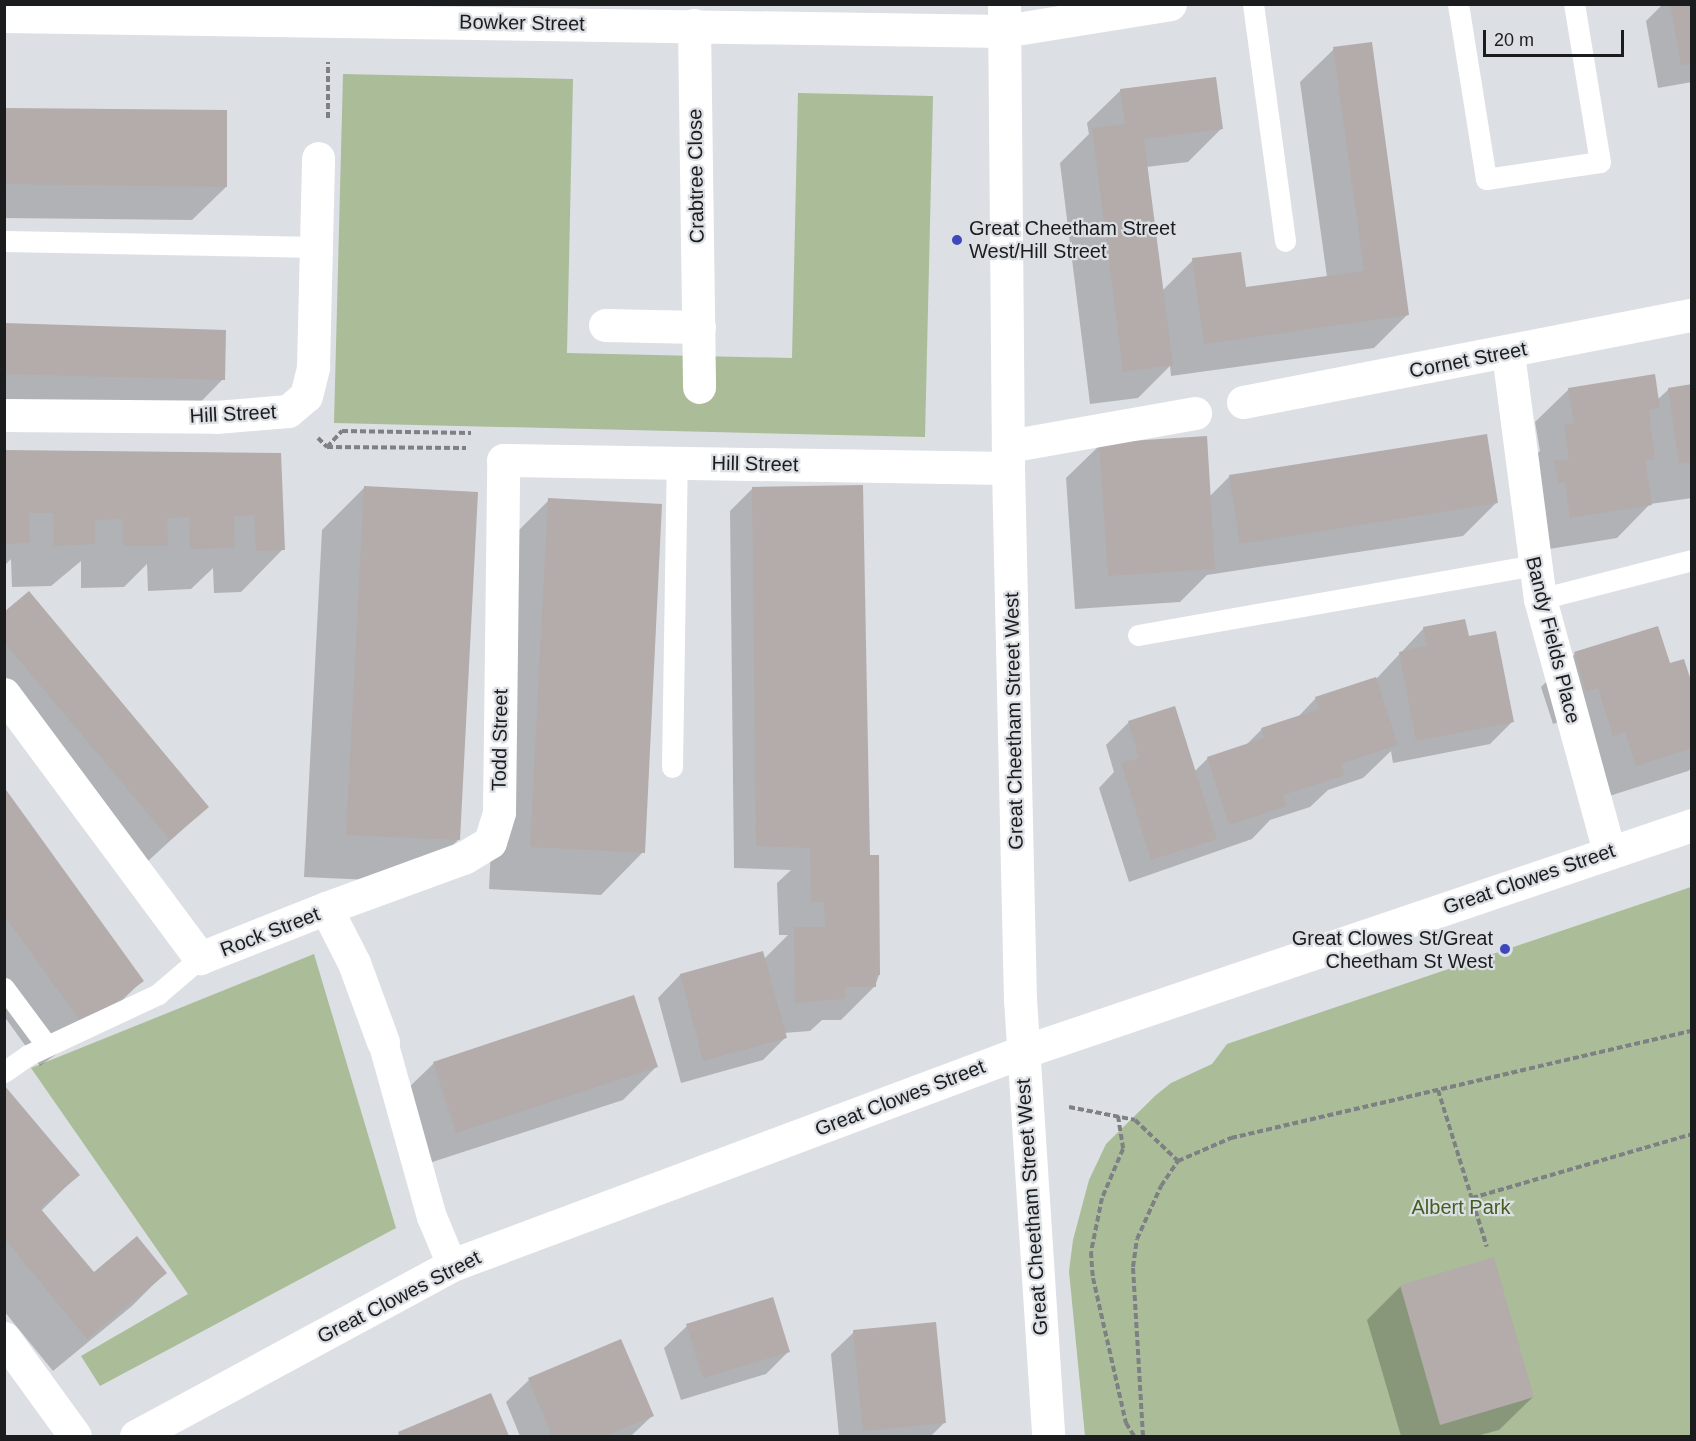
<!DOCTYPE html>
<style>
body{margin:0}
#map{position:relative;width:1696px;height:1441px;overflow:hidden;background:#dcdfe4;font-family:Arial,sans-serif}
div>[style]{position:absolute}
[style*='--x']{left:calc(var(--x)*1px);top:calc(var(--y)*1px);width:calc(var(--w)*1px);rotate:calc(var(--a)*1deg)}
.green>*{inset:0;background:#aabd98}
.shadow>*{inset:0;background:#0003}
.building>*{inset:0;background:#b3acab}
.path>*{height:4px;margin-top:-2px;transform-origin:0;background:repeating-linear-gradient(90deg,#7e8084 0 6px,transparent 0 9px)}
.service>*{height:21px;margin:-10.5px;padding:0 10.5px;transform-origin:10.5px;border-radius:10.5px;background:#fff}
.pedestrian>*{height:30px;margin:-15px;padding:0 15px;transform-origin:15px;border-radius:15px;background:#fff}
.minor>*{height:33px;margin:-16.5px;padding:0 16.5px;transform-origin:16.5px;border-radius:16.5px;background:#fff}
.secondary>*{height:33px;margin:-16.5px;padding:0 16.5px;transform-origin:16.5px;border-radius:16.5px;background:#fff}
.primary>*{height:33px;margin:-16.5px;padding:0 16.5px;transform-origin:16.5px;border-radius:16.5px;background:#fff}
.trunk>*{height:33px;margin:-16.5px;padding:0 16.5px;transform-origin:16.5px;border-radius:16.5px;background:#fff}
.dots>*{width:16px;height:16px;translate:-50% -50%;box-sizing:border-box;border:3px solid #dcdfe4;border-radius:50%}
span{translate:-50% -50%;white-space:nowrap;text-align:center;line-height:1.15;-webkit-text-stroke:4.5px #dcdfe4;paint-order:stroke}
.street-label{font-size:20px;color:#1b1c1e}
.poi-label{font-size:20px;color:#1b1c1e}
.left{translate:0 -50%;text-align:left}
.right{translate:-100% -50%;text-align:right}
.park-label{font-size:20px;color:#435f1f}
.frame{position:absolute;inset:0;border:6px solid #1b1c1e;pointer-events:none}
.scale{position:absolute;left:1483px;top:30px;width:141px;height:27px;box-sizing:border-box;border:3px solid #1b1c1e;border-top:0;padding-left:8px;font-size:18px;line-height:21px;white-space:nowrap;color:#1b1c1e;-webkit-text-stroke:4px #dcdfe4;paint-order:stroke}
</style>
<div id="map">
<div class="green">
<i style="clip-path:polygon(343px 74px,573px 79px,567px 353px,792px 358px,798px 93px,933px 96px,925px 437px,334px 423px)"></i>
<i style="clip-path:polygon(1691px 887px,1691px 1436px,1085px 1436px,1069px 1271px,1073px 1240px,1089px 1180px,1106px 1144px,1156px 1095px,1171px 1083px,1212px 1064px,1227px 1044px)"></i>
<i style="clip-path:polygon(314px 954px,396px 1228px,100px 1386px,81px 1356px,188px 1294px,31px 1068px)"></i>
</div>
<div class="shadow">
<i style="clip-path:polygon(1663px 4px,1692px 4px,1692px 82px,1658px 88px,1646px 21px)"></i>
<i style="clip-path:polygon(1334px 49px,1407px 315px,1374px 348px,1171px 376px,1170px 366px,1138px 398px,1090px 404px,1060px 163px,1089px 134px,1087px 123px,1121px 90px,1221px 129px,1188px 162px,1146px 167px,1162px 291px,1193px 260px,1244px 289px,1327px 277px,1300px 82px)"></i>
<i style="clip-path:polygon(4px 109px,226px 187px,192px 220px,4px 218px)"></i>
<i style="clip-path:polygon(4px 325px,223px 379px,190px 413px,4px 407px)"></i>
<i style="clip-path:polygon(1692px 386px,1692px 498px,1650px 504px,1617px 538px,1537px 551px,1531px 459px,1540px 451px,1535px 422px,1569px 389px,1657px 400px,1669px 389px)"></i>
<i style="clip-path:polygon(1100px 445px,1209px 497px,1230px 476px,1496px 503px,1463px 536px,1207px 575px,1180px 602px,1075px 609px,1066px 478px)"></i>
<i style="clip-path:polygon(4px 452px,279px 454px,283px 549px,241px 592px,214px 593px,213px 568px,191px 589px,148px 591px,147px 564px,124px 587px,81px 588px,81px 561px,51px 586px,12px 587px,11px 559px,4px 566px)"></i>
<i style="clip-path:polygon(364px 488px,458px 840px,416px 882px,304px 877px,322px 530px)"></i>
<i style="clip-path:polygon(753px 488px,869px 855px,879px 975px,875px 986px,841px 1020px,822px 1020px,810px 1031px,784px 1033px,785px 1038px,763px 1060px,681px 1083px,658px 998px,680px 975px,764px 959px,788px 935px,779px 935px,777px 883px,791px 870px,734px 868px,730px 511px)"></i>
<i style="clip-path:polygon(549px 500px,643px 852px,601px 895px,489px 889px,506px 543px)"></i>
<i style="clip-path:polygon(4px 614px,207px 807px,136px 872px,4px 715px)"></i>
<i style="clip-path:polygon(1424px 628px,1468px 638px,1513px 721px,1490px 744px,1393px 763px,1391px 751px,1363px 778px,1328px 790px,1310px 807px,1270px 820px,1252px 839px,1129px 882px,1099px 788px,1114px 772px,1106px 745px,1129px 722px,1194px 772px,1208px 758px,1245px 746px,1262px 729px,1297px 718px,1316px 698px,1377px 678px)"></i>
<i style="clip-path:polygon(1575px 654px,1669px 665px,1692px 689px,1692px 768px,1688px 771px,1603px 798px,1565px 720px,1553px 724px,1541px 687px)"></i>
<i style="clip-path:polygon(4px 790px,142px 981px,99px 1023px,40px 1066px,4px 1016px)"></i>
<i style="clip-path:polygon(434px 1063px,657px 1066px,623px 1100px,423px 1165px,400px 1096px)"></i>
<i style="clip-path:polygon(4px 1087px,78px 1175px,41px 1211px,94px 1274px,165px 1273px,132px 1306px,53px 1371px,4px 1311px)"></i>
<i style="clip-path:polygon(1401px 1286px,1533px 1397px,1499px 1430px,1477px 1436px,1401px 1436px,1367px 1320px)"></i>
<i style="clip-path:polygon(687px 1326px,789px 1351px,766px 1374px,681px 1400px,664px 1348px)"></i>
<i style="clip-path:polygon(854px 1332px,945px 1422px,931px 1436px,839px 1436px,831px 1354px)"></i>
<i style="clip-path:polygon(529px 1380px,652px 1416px,631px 1436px,520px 1436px,506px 1402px)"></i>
<i style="clip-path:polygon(490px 1395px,507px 1436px,396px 1436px,399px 1434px)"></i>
</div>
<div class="building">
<i style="clip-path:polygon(1670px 4px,1692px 4px,1692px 64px,1681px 66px)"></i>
<i style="clip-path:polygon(1372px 42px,1409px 315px,1204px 344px,1192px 258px,1241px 252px,1246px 287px,1364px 271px,1333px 47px)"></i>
<i style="clip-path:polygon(1216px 77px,1223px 129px,1144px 139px,1173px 365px,1123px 372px,1092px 128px,1125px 124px,1120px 89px)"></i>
<i style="clip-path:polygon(4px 108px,227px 110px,227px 187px,4px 184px)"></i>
<i style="clip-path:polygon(4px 323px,226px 330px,225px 380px,4px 374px)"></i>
<i style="clip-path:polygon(1655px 374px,1660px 408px,1649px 410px,1655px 459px,1645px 460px,1652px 505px,1570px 518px,1565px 482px,1558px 483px,1554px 461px,1569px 459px,1564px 425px,1574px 423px,1568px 388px)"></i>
<i style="clip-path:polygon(1692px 384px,1692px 462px,1679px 464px,1668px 388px)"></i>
<i style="clip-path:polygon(1487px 434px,1498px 503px,1240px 544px,1229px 475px)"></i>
<i style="clip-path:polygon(1207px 436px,1215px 569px,1108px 576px,1099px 443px)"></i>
<i style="clip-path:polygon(4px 450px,281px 453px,285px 550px,256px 551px,254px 515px,234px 516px,235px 548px,190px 549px,189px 517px,167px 518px,168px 546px,123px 546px,123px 519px,95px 520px,95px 544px,54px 546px,53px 513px,29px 513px,30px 543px,4px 544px)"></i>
<i style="clip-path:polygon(863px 485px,870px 855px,879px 855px,880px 975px,876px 975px,876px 987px,845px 987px,845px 999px,795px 1003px,794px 927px,825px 927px,824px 902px,811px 902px,810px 848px,756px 846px,752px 487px)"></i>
<i style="clip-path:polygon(364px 486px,478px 492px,460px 840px,346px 835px)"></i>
<i style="clip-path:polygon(548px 498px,662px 504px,645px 853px,530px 847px)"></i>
<i style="clip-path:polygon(29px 591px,209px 807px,170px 840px,4px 642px,4px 612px)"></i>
<i style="clip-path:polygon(1465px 619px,1469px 636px,1496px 631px,1514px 722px,1416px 741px,1399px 652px,1427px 646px,1423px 627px)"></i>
<i style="clip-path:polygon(1658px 626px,1670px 663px,1684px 659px,1692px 684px,1692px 748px,1636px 766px,1625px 732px,1613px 736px,1598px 688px,1586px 692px,1574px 652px)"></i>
<i style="clip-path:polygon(1376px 677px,1398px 745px,1341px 764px,1345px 775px,1283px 795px,1287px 806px,1229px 825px,1207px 757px,1264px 738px,1261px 728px,1319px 709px,1315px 697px)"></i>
<i style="clip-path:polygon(1175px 706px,1217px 839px,1151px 860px,1121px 763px,1139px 758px,1128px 721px)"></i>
<i style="clip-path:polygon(4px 787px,144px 981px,83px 1025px,4px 915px)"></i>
<i style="clip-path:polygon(763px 951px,787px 1038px,703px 1061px,680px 974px)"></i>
<i style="clip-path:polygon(634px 995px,658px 1067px,456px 1133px,433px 1062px)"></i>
<i style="clip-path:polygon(4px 1085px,80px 1175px,40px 1208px,94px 1272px,137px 1236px,167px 1273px,87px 1339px,4px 1238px)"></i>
<i style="clip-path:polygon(1494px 1257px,1534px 1397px,1440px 1425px,1400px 1285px)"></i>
<i style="clip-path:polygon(773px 1297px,790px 1352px,703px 1378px,686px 1324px)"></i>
<i style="clip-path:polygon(936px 1322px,946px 1423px,863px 1431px,853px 1330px)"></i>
<i style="clip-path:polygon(621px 1339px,654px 1416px,605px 1436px,552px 1436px,528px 1378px)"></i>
<i style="clip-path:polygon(491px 1393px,509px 1436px,400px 1436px,398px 1432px)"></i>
</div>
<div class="path">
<i style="--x:328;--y:118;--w:56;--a:-90"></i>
<i style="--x:318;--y:438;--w:13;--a:45"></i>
<i style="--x:327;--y:447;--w:139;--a:0.4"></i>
<i style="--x:327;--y:447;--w:22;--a:-47"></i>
<i style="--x:342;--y:431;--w:129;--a:0.9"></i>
<i style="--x:1438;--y:1090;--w:164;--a:72.7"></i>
<i style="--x:1069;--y:1107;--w:67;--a:11.1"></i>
<i style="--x:1135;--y:1120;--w:59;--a:43.6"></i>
<i style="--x:1118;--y:1116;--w:33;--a:81"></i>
<i style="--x:1123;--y:1149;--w:53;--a:113.2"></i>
<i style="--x:1102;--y:1198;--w:55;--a:101.5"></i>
<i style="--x:1091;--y:1252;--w:26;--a:86"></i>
<i style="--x:1093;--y:1278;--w:149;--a:77.2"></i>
<i style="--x:1126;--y:1423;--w:15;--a:58"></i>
<i style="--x:1472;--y:1198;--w:229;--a:-16.2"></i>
<i style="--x:1143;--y:1436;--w:169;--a:-93.4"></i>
<i style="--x:1133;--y:1267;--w:28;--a:-82"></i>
<i style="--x:1137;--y:1239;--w:58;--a:-65.6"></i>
<i style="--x:1161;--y:1186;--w:30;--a:-56"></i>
<i style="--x:1178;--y:1161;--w:58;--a:-23.5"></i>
<i style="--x:1231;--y:1138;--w:473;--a:-13.1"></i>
</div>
<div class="service">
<i style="--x:1253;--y:4;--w:239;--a:82.3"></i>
<i style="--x:1458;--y:4;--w:177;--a:80.9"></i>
<i style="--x:1486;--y:179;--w:115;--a:-8.5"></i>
<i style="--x:1600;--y:162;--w:160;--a:-99.3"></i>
<i style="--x:4;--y:241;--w:314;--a:1.1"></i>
<i style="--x:1540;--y:599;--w:157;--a:-14.4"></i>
<i style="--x:1138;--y:635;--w:401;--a:-10"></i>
<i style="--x:672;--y:767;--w:304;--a:-89.1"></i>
<i style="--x:4;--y:988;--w:72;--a:53.4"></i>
<i style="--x:4;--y:1072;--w:29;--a:-35"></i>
<i style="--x:28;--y:1055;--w:144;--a:-25.1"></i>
<i style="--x:158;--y:994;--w:55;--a:-40.6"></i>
</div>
<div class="pedestrian">
<i style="--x:383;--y:1042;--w:182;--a:74.4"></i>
<i style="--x:432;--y:1217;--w:52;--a:67.4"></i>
</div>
<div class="minor">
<i style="--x:4;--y:16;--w:1000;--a:0.86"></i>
<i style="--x:1004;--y:31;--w:168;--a:-9.2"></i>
<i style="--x:694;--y:25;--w:362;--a:89.2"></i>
<i style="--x:605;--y:325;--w:94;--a:1.2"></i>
<i style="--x:1508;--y:353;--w:248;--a:82.6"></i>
<i style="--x:1540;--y:599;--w:262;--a:74.7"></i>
<i style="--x:1243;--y:402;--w:457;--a:-11"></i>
<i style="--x:4;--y:415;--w:212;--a:0.5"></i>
<i style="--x:216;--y:417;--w:72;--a:-4.8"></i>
<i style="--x:288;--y:411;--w:23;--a:-40"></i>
<i style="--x:306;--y:396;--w:30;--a:-76"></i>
<i style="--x:313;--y:367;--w:209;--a:-88.6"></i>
<i style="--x:1008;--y:446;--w:190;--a:-10"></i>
<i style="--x:4;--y:694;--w:329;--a:53.4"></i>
<i style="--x:200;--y:958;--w:136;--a:-21.6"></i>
<i style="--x:326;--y:908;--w:62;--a:63"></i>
<i style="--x:354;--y:963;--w:84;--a:69.8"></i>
<i style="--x:326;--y:908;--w:148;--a:-20.1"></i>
<i style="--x:465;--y:857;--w:29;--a:-31"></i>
<i style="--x:490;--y:842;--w:31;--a:-73"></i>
<i style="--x:499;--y:812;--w:352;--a:-89.3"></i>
<i style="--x:503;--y:460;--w:505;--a:0.91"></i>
<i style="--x:4;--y:1338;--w:121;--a:54.1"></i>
</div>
<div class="secondary">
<i style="--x:136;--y:1436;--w:359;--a:-28.4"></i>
<i style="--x:452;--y:1265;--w:608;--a:-20.49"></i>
</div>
<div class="primary">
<i style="--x:1022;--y:1052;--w:707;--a:-18.72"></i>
</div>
<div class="trunk">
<i style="--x:1004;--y:4;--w:464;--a:89.5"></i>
<i style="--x:1008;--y:468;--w:531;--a:88.71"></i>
<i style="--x:1020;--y:999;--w:438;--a:86.3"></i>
</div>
<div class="dots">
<i style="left:957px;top:240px;background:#3d48bc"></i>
<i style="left:1505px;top:949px;background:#3d48bc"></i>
</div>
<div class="street-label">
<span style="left:522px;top:23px;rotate:1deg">Bowker Street</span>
<span style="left:696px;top:176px;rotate:-91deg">Crabtree Close</span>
<span style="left:1468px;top:360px;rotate:-11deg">Cornet Street</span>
<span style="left:233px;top:414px;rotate:-3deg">Hill Street</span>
<span style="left:755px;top:464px;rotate:1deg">Hill Street</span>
<span style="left:1553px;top:640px;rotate:76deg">Bandy Fields Place</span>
<span style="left:1014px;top:721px;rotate:-91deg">Great Cheetham Street West</span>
<span style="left:500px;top:740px;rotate:-89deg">Todd Street</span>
<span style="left:1529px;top:879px;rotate:-19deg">Great Clowes Street</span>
<span style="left:270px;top:932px;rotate:-21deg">Rock Street</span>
<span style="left:900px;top:1098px;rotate:-21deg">Great Clowes Street</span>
<span style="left:1032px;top:1207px;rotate:-94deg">Great Cheetham Street West</span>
<span style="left:399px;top:1297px;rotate:-27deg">Great Clowes Street</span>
</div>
<div class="poi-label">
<span class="left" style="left:969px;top:240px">Great Cheetham Street<br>West/Hill Street</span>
<span class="right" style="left:1493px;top:950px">Great Clowes St/Great<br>Cheetham St West</span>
</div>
<div class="park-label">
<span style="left:1461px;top:1207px">Albert Park</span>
</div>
<div class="frame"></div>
<div class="scale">20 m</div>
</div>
